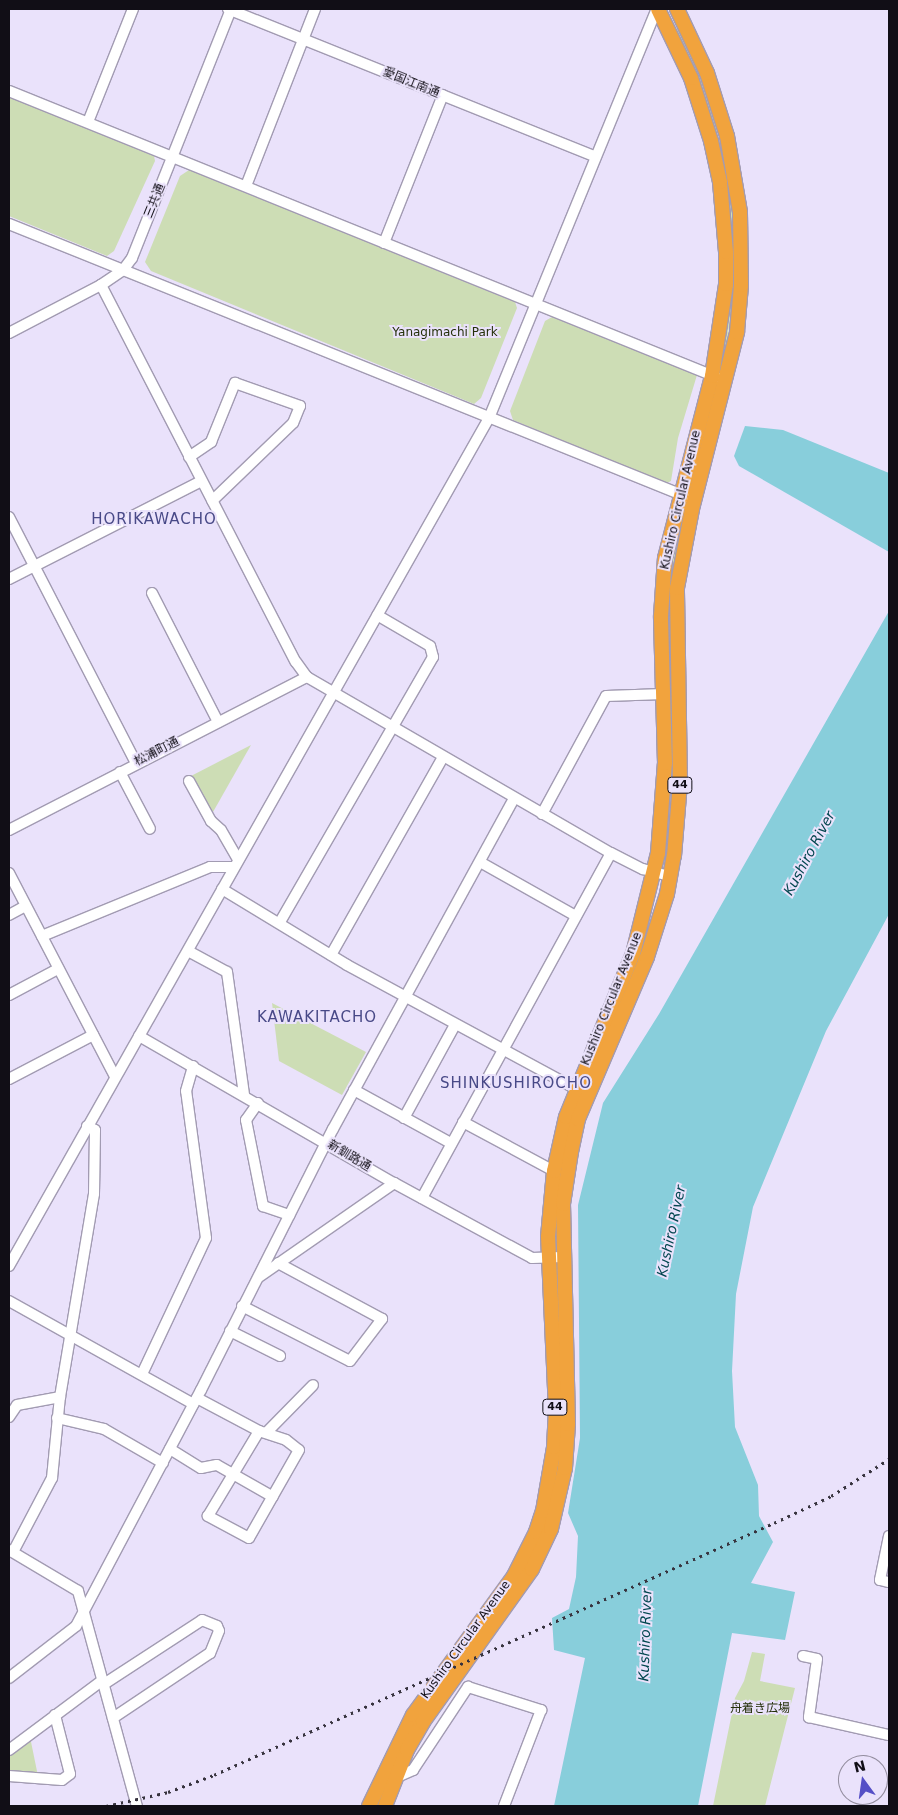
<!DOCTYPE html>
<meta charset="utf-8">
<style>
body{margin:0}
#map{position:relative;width:898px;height:1815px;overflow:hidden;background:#eae2fb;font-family:"DejaVu Sans","Noto Sans JP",sans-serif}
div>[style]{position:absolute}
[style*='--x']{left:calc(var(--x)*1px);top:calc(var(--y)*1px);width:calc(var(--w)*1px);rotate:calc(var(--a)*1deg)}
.green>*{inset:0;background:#cdddb5}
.water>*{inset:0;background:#88cedb}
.roads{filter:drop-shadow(1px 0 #a29bb2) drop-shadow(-1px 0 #a29bb2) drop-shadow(0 1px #a29bb2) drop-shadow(0 -1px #a29bb2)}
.minor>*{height:10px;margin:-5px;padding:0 5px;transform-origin:5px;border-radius:5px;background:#fff}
.highway>*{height:14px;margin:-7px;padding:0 7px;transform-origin:7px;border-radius:7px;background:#f1a33d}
.rail>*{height:2.5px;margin-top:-1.25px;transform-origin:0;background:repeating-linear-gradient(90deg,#37333e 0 2.5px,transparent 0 7.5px)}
span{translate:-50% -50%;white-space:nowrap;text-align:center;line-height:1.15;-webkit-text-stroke:4px #eae2fb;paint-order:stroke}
.shield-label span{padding:1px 4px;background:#eae2fb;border:1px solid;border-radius:4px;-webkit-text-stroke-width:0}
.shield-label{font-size:11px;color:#110e16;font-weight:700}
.street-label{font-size:12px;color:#110e16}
.park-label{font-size:12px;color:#243009}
.water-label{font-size:14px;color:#02464f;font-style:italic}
.quarter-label{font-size:15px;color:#484987;letter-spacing:1px}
.frame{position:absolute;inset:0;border:10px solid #110e16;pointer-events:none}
.north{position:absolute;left:838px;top:1755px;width:50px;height:50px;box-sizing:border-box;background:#eae2fb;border:1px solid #938d9f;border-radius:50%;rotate:346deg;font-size:14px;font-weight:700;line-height:20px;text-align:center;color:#110e16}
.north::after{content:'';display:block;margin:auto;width:18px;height:22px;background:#554fc6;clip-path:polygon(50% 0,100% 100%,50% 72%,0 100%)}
</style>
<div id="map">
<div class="green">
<i style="clip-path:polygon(678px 28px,697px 65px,713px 111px,733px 216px,735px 283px,724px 362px,721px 364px,730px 283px,719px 147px,710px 112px,676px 32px)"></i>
<i style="clip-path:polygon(9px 97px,154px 156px,155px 161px,114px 251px,107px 256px,9px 216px)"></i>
<i style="clip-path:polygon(189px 170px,515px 302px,517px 308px,481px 398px,474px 404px,151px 271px,145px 262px,180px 176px)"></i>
<i style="clip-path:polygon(552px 317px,697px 375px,678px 438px,671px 481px,665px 484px,513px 420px,510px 411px,545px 321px)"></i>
<i style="clip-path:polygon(682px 509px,686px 511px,675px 559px,670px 618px,674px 753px,669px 752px,666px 616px,671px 559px)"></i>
<i style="clip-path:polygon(251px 745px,213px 812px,209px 811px,191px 776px)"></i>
<i style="clip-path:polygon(272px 1003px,366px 1052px,342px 1095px,279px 1061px)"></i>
<i style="clip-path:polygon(752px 1652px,765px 1654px,760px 1681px,795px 1688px,765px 1806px,713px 1806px,735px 1698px,744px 1681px)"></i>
<i style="clip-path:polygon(30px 1737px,38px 1776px,9px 1773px,9px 1752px)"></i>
</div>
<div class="water">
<i style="clip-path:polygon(745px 426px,783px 430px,889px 473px,889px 552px,739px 466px,734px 456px)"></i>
<i style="clip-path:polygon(889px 611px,889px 914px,826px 1031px,753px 1207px,736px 1294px,732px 1371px,735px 1427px,758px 1485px,759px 1516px,773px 1542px,751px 1583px,795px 1592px,785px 1640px,732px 1633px,698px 1806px,554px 1806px,585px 1658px,554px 1650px,552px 1618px,569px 1609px,576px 1577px,578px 1536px,568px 1513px,580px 1438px,578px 1205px,603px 1103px,659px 1014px)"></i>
</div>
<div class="roads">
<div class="minor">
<i style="--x:228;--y:9;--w:394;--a:21.9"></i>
<i style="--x:9;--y:91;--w:763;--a:22.02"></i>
<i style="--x:88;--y:122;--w:122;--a:-68.3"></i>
<i style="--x:246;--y:186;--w:190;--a:-68.7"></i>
<i style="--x:9;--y:224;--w:731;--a:21.93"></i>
<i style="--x:384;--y:243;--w:159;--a:-68.3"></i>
<i style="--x:101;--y:285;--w:424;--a:62.7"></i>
<i style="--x:296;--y:662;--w:19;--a:54"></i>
<i style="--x:307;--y:677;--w:351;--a:30.1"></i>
<i style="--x:611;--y:853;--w:36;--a:27"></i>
<i style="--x:643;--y:869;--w:28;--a:15"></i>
<i style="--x:9;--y:333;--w:104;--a:-27.6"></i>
<i style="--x:101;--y:285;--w:27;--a:-34"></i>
<i style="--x:123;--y:270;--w:15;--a:-53"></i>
<i style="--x:132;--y:258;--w:268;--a:-68.3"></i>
<i style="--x:189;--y:457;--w:27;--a:-34"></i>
<i style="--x:211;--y:442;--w:64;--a:-67.9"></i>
<i style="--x:235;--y:383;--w:69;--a:19.5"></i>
<i style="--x:300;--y:406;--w:18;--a:112"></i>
<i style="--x:293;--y:423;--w:112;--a:136.1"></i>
<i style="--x:9;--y:517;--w:277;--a:62.7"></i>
<i style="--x:9;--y:579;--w:216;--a:-27"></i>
<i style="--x:152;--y:593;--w:145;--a:62.9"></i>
<i style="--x:120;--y:772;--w:64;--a:62.2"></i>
<i style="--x:189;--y:781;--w:46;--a:61.2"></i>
<i style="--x:211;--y:821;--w:13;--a:42"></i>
<i style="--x:221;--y:830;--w:34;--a:60"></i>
<i style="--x:542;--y:814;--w:134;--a:-61.5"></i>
<i style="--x:606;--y:696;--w:58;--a:-2"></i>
<i style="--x:9;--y:830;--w:335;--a:-27.2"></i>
<i style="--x:480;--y:862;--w:110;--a:29.4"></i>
<i style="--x:9;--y:873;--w:230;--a:62.5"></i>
<i style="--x:222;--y:889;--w:146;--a:31.3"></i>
<i style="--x:347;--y:965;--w:260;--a:28.4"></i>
<i style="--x:9;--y:915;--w:18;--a:-29"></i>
<i style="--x:280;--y:922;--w:306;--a:-60"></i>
<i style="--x:433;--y:657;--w:11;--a:-105"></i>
<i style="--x:430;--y:646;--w:61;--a:-149.7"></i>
<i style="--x:42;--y:936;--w:182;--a:-22.3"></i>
<i style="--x:210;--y:867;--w:24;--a:0"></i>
<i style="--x:188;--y:951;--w:44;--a:28.3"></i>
<i style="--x:227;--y:972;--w:124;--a:82.1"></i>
<i style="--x:331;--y:955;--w:227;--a:-60.5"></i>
<i style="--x:9;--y:995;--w:55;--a:-28"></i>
<i style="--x:139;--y:1036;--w:294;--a:30"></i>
<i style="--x:394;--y:1183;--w:157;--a:28.5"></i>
<i style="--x:532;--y:1258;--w:31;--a:-2"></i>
<i style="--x:9;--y:1079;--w:95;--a:-27.6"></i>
<i style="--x:354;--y:1090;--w:111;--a:28.7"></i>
<i style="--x:258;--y:1103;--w:21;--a:125"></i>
<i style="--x:246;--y:1120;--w:88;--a:78.8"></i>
<i style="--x:263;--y:1206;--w:28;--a:19"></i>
<i style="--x:404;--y:1118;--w:106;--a:-61.3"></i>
<i style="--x:463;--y:1122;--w:103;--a:28.3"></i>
<i style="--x:422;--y:1198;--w:393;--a:-61.3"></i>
<i style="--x:9;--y:1266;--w:974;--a:-60.49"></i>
<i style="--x:489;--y:418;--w:442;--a:-67.7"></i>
<i style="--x:259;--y:1277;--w:165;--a:-34.8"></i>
<i style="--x:9;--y:1301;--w:211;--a:29.2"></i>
<i style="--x:242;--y:1306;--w:121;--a:27"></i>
<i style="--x:350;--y:1361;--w:53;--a:-52.7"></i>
<i style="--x:382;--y:1319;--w:118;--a:-151.7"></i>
<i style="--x:230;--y:1331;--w:56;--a:26.6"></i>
<i style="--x:142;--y:1374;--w:150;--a:-64.8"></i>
<i style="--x:206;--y:1238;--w:148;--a:-97.7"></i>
<i style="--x:186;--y:1091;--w:26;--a:-74"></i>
<i style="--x:197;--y:1398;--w:70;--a:28"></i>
<i style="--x:259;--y:1431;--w:28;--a:18"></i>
<i style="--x:286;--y:1440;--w:16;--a:38"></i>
<i style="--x:299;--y:1450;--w:101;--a:119.6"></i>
<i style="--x:249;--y:1538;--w:47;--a:-151.8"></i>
<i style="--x:208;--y:1516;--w:99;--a:-59"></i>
<i style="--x:9;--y:1417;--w:14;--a:-56"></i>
<i style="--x:17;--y:1405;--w:44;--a:-10.5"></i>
<i style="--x:57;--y:1418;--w:48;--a:13.2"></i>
<i style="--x:104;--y:1429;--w:68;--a:30"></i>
<i style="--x:266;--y:1433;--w:67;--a:-45.6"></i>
<i style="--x:170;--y:1449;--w:36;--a:32"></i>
<i style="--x:201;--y:1468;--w:16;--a:-11"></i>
<i style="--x:217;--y:1465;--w:64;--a:29.7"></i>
<i style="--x:889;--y:1536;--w:45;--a:101.6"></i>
<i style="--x:880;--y:1580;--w:9;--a:13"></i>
<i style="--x:9;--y:1550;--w:80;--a:30.7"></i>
<i style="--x:78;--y:1591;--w:223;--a:74.7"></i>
<i style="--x:13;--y:1552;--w:84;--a:-62.2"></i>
<i style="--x:52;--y:1478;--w:81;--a:-84.4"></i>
<i style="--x:60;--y:1397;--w:206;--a:-80.5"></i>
<i style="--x:94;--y:1194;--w:64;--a:-89.1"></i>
<i style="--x:95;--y:1130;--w:9;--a:-153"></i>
<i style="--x:803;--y:1656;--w:14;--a:12"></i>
<i style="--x:817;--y:1659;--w:59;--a:97.9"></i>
<i style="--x:809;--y:1717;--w:82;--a:12.7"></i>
<i style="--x:9;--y:1678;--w:85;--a:-37.8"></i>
<i style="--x:76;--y:1626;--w:267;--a:-62.1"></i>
<i style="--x:201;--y:1390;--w:292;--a:-63.2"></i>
<i style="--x:333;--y:1129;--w:376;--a:-61.3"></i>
<i style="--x:104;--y:1684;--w:117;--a:-33.1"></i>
<i style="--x:202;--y:1620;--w:16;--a:22"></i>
<i style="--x:217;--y:1626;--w:5;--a:68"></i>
<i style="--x:219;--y:1631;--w:24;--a:112"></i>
<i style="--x:210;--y:1653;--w:117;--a:146.2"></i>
<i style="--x:9;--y:1750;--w:117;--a:-36.7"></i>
<i style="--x:9;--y:1776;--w:53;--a:4.3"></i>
<i style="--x:62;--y:1780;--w:10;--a:-37"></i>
<i style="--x:70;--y:1774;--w:61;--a:-104.3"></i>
<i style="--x:395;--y:1778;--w:20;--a:-24"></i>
<i style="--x:413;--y:1770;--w:100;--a:-56.5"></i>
<i style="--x:468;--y:1687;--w:77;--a:17.5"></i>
<i style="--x:541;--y:1710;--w:103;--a:111.1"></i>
</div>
<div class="highway">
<i style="--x:369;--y:1806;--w:101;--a:-64.2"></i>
<i style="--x:413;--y:1715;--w:172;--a:-54"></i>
<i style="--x:514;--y:1576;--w:49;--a:-63.4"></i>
<i style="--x:536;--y:1532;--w:22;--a:-72"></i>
<i style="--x:543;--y:1511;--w:65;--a:-80.2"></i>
<i style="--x:554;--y:1447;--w:36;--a:-87"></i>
<i style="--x:556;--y:1411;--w:174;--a:-92.6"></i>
<i style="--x:548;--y:1237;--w:66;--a:-84.8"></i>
<i style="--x:554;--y:1171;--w:55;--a:-77.5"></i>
<i style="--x:566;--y:1117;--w:176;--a:-67.7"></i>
<i style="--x:633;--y:954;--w:104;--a:-76.1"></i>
<i style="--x:658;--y:853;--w:90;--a:-85.6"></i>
<i style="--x:665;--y:763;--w:147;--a:-91.6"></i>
<i style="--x:661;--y:616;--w:58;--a:-86.1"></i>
<i style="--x:665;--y:558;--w:188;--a:-75.5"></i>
<i style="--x:712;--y:376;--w:93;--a:-81.3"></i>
<i style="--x:726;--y:284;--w:32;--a:-90"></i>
<i style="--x:726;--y:252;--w:70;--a:-94.9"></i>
<i style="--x:720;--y:182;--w:42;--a:-102.4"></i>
<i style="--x:711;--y:141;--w:66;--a:-107.6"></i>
<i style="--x:691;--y:78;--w:76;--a:-115.6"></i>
<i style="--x:385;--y:1806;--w:60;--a:-68.6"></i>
<i style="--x:407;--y:1750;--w:32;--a:-60"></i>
<i style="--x:423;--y:1722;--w:188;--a:-54.5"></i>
<i style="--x:532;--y:1569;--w:44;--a:-64.6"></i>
<i style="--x:551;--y:1529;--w:63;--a:-77.1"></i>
<i style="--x:565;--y:1468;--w:44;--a:-86.1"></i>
<i style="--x:568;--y:1424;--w:220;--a:-91.3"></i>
<i style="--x:563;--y:1204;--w:53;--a:-81.3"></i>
<i style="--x:571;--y:1152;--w:34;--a:-78"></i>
<i style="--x:578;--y:1119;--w:176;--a:-66.9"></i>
<i style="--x:647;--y:957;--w:66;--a:-72.4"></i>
<i style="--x:667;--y:894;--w:39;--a:-80"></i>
<i style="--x:674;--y:856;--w:73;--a:-85.3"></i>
<i style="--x:680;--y:783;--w:195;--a:-90.9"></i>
<i style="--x:677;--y:588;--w:80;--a:-79.2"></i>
<i style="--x:692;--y:509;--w:183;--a:-75.7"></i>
<i style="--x:737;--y:332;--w:47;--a:-85.1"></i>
<i style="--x:741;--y:285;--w:73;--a:-90.8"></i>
<i style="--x:740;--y:212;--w:77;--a:-99.7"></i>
<i style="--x:727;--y:136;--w:66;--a:-107.6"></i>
<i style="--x:707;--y:73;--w:71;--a:-115.1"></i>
</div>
</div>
<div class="rail">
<i style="--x:106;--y:1806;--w:64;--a:-12.7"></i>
<i style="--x:168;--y:1792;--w:49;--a:-20.3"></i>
<i style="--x:214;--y:1775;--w:614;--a:-24.23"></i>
<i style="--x:774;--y:1523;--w:63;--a:-25.3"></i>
<i style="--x:831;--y:1496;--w:69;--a:-32.5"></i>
</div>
<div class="shield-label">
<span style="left:680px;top:785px">44</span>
<span style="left:555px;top:1407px">44</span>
</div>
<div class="street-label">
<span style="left:411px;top:83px;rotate:22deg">愛国江南通</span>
<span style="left:155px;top:201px;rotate:-68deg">三共通</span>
<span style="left:681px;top:500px;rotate:-77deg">Kushiro Circular Avenue</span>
<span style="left:157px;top:752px;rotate:-27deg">松浦町通</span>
<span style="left:612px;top:999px;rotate:-68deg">Kushiro Circular Avenue</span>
<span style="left:349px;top:1156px;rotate:31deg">新釧路通</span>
<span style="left:466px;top:1640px;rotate:-54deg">Kushiro Circular Avenue</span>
</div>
<div class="park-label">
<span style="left:445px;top:333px">Yanagimachi Park</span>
<span style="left:760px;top:1709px">舟着き広場</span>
</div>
<div class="water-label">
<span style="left:809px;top:853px;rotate:-62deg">Kushiro River</span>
<span style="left:671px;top:1231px;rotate:-78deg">Kushiro River</span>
<span style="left:645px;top:1635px;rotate:-88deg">Kushiro River</span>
</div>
<div class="quarter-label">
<span style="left:154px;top:520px">HORIKAWACHO</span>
<span style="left:317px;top:1018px">KAWAKITACHO</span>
<span style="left:516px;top:1084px">SHINKUSHIROCHO</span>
</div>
<div class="frame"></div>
<div class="north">N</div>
</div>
